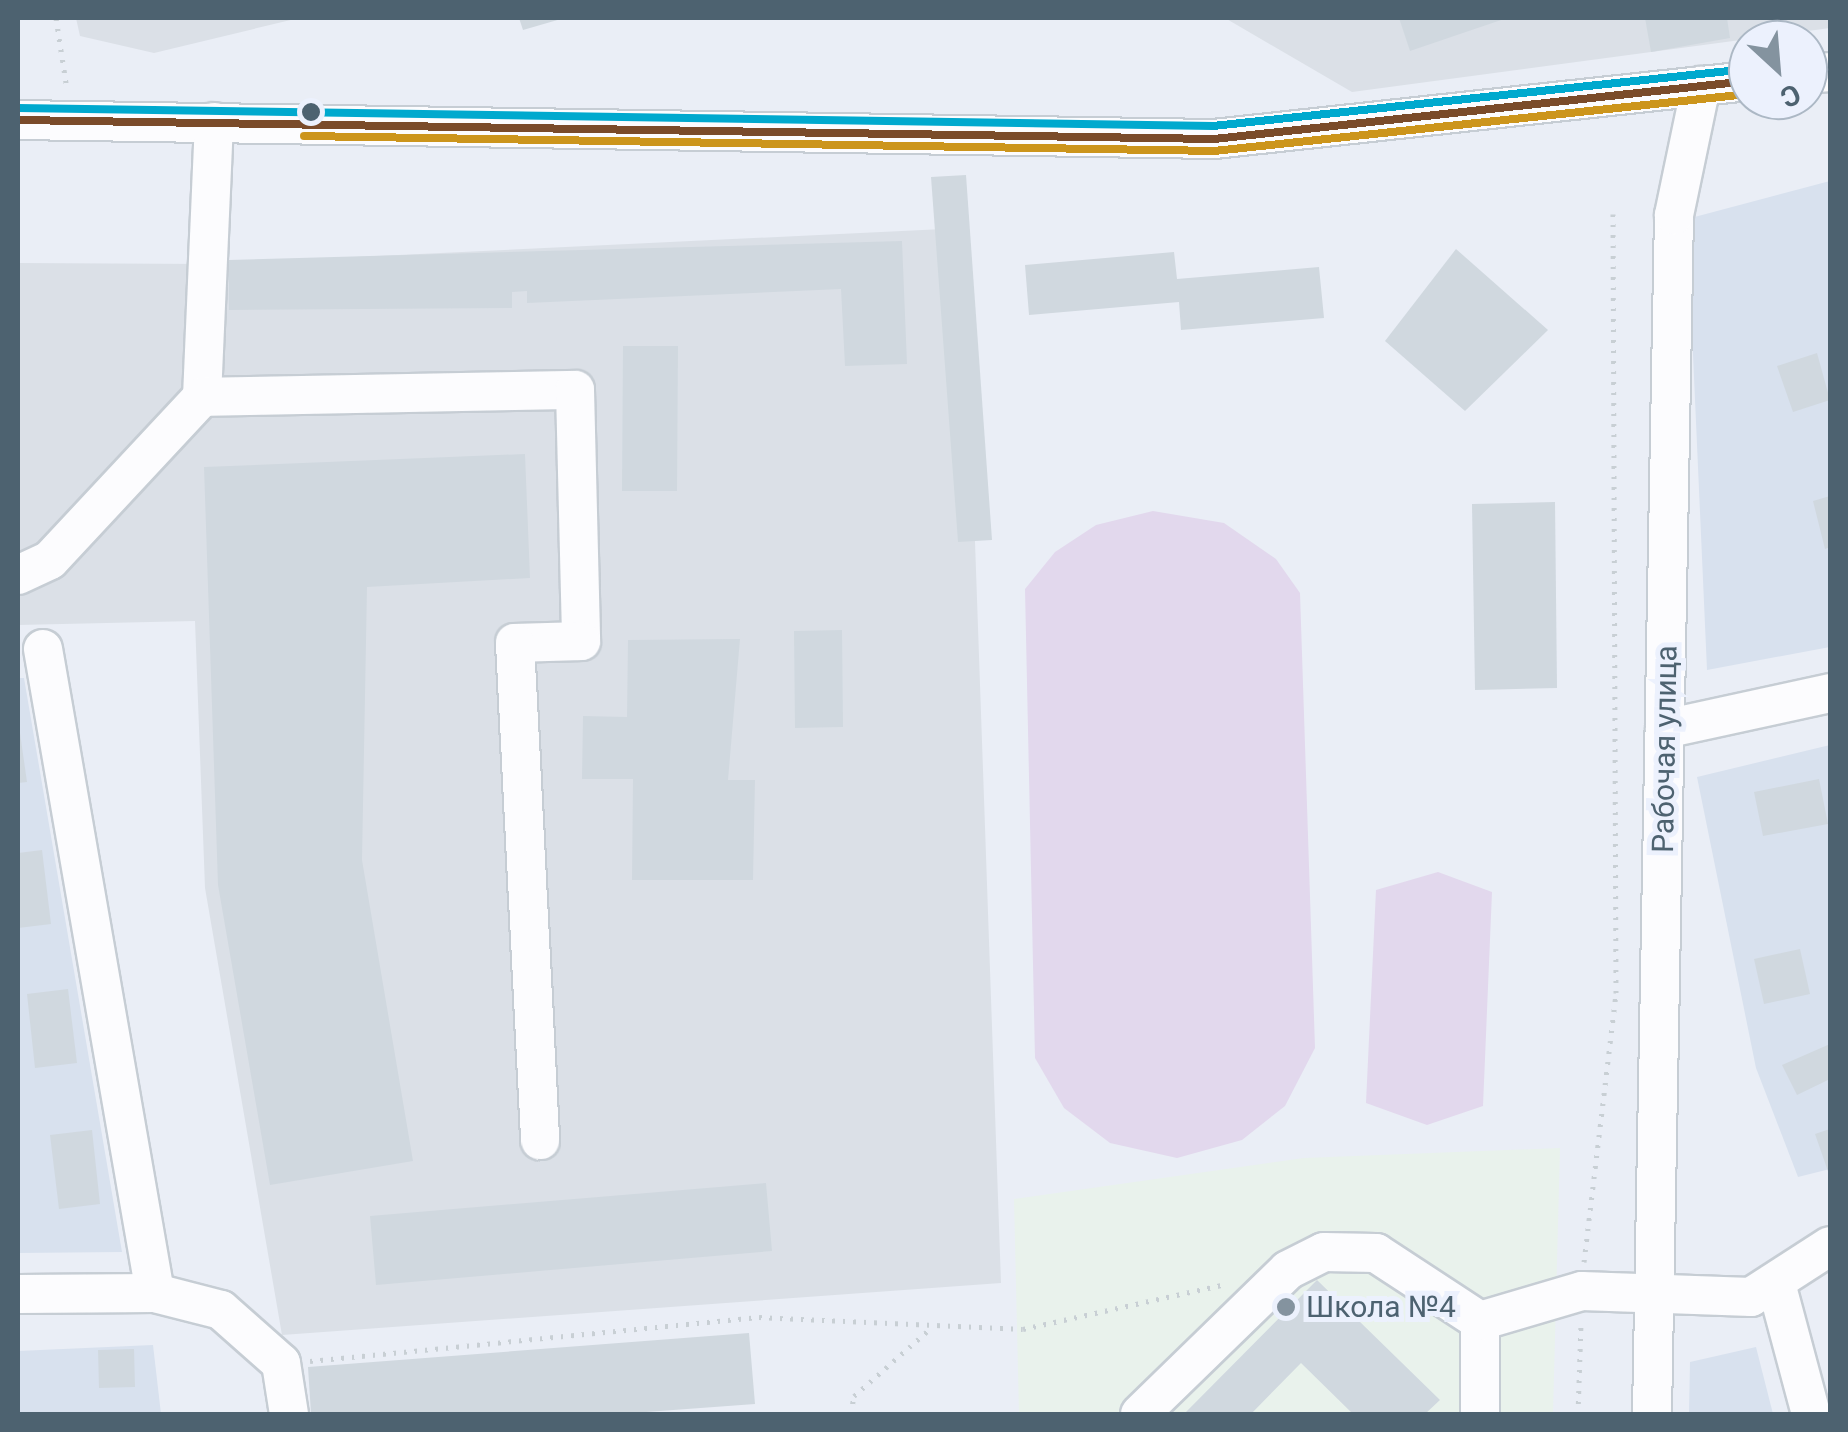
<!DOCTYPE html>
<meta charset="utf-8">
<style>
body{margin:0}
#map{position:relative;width:1848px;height:1432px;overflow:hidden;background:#eaeef6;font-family:Roboto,sans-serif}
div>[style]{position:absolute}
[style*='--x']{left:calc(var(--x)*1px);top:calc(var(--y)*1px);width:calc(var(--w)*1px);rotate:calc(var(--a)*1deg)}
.residential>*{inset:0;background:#d8e1ee}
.industrial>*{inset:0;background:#dbe0e7}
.education>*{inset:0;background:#e9f2ec}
.green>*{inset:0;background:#e2d8ed}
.building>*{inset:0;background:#d0d8df}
.path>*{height:5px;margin-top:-2.5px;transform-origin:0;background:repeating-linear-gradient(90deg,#c8cfd4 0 2.5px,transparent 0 10.5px)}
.roads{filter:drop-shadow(2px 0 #c6cdd4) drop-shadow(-2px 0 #c6cdd4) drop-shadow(0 2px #c6cdd4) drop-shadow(0 -2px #c6cdd4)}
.minor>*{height:38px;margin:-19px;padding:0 19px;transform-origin:19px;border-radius:19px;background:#fcfcfe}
.bus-1>*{height:8px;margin:-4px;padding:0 4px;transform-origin:4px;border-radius:4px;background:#7a4b2a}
.bus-2>*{height:8px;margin:-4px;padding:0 4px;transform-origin:4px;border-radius:4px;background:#cc951c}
.bus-3>*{height:8px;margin:-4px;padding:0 4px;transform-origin:4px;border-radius:4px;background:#00a9ce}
.dots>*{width:28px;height:28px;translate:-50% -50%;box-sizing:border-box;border:5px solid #ecf1fd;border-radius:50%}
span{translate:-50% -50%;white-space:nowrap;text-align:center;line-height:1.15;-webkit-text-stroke:10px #ecf1fd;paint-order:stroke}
.street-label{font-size:30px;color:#4d6270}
.poi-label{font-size:30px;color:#4d6270}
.left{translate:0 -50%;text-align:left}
.frame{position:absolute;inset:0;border:20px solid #4d6270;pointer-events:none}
.north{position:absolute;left:1728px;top:20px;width:100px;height:100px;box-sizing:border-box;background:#ecf1fd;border:2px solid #acb8c5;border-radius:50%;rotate:154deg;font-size:28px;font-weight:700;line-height:40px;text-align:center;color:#4d6270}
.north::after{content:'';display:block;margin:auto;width:35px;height:45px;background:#84939f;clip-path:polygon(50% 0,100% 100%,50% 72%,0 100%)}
</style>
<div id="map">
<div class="residential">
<i style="clip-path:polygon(1830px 181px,1830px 647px,1707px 670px,1687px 219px)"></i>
<i style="clip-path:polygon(18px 678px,24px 678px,122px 1252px,18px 1253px)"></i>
<i style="clip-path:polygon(1830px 745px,1830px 1169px,1798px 1177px,1756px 1068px,1697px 777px)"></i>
<i style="clip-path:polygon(153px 1345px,161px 1414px,18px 1414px,18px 1351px)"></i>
<i style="clip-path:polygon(1756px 1347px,1773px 1414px,1689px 1414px,1690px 1362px)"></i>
</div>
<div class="industrial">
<i style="clip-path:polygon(76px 18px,299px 18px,154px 53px,80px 36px)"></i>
<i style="clip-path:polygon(1225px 18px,1830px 18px,1830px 28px,1352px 92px)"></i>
<i style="clip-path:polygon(964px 228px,1001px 1283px,282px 1335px,205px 888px,195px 621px,18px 625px,18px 263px,209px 264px)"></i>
</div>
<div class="education">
<i style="clip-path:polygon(1560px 1148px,1553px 1414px,1019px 1414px,1014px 1199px,1304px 1158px)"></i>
</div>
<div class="green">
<i style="clip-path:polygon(1153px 511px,1224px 523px,1276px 559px,1300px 593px,1315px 1048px,1285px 1106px,1242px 1140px,1177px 1158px,1110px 1143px,1064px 1108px,1035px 1058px,1025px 589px,1055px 552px,1096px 525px)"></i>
<i style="clip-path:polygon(1438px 872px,1492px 892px,1483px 1106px,1427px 1125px,1366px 1103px,1376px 890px)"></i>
</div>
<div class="building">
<i style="clip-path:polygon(519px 18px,561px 18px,561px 19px,523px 30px)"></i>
<i style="clip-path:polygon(1399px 18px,1507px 18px,1410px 51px)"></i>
<i style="clip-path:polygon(1645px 18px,1727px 18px,1730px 38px,1651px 52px)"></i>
<i style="clip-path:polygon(966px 175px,992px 540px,958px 542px,931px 177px)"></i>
<i style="clip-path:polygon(902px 241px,907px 364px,845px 366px,841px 289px,527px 303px,527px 291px,512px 292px,512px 308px,229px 310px,229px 260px)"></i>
<i style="clip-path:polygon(1456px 249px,1548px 330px,1465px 411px,1385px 341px)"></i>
<i style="clip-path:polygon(1174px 252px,1177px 279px,1319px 267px,1324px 318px,1181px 330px,1179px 302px,1029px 315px,1025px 265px)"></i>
<i style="clip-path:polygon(623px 346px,678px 346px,677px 491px,622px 491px)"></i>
<i style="clip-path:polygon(1817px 353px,1830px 400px,1793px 412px,1777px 366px)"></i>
<i style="clip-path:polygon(525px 454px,530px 578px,367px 587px,362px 860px,413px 1161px,270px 1185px,218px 885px,204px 467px)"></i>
<i style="clip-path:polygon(1830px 496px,1830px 547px,1825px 549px,1813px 501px)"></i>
<i style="clip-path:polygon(1555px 502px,1557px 688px,1475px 690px,1472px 504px)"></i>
<i style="clip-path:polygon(842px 630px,843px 727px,795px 728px,794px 631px)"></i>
<i style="clip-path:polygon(740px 639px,728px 780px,755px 780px,753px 880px,632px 880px,633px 779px,582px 779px,583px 716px,627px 717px,628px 640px)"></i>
<i style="clip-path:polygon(18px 719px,27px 782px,18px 783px)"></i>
<i style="clip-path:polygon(1819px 779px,1828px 824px,1763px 836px,1754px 792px)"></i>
<i style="clip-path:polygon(42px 850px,51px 924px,18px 928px,18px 853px)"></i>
<i style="clip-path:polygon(1800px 949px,1810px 994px,1764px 1004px,1754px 959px)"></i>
<i style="clip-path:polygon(68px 989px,77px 1063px,35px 1068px,27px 994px)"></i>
<i style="clip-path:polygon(1830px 1044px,1830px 1079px,1797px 1095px,1782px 1065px)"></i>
<i style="clip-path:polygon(1830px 1129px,1830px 1177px,1815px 1134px)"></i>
<i style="clip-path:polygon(92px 1130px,100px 1204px,59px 1209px,50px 1135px)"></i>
<i style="clip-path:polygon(766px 1183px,772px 1251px,376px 1285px,370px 1216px)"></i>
<i style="clip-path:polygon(1317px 1280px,1440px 1400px,1425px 1414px,1353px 1414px,1301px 1363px,1251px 1414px,1184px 1414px)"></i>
<i style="clip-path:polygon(749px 1333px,755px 1404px,619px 1414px,311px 1414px,308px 1367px)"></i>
<i style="clip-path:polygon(134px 1349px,135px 1387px,99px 1388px,98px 1350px)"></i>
</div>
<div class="path">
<i style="--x:56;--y:18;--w:72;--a:81.2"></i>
<i style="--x:1584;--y:1262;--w:271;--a:-83.2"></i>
<i style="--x:1616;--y:993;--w:779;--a:-90.22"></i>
<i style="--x:310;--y:1361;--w:451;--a:-5.6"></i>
<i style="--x:759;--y:1317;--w:264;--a:2.6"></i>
<i style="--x:1023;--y:1329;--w:208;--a:-12.5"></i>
<i style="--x:851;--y:1414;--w:18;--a:-81"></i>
<i style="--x:854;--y:1396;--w:104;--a:-41.5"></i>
<i style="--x:1578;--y:1414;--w:91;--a:-88.1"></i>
</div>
<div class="roads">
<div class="minor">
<i style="--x:1808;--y:74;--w:22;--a:-5"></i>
<i style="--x:18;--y:120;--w:1196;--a:0.91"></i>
<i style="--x:1214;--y:139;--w:537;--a:-6.2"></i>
<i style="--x:214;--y:122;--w:275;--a:92.5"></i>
<i style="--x:202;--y:397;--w:373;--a:-1.1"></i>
<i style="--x:575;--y:390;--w:251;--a:88.6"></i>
<i style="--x:581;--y:641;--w:66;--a:178.3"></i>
<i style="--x:515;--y:643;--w:498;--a:87.1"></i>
<i style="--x:18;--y:575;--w:35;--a:-25"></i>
<i style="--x:50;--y:560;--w:223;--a:-47"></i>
<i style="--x:43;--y:649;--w:654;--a:80.13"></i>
<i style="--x:1665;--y:729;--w:169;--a:-12.3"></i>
<i style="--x:1777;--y:1287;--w:131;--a:75"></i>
<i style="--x:18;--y:1294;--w:137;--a:-0.4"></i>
<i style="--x:155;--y:1293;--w:68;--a:14.4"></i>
<i style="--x:221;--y:1310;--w:80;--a:41.5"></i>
<i style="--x:281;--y:1363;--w:52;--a:81.1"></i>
<i style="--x:1480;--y:1321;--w:93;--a:90"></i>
<i style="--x:1140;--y:1414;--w:206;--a:-44.2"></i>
<i style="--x:1288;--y:1270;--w:40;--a:-26.6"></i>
<i style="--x:1324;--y:1252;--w:52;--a:1.1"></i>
<i style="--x:1376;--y:1253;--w:124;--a:33.2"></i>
<i style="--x:1480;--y:1321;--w:106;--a:-16.4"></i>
<i style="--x:1582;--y:1291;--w:169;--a:2"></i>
<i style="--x:1751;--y:1297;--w:94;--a:-32.8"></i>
<i style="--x:1652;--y:1414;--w:1199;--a:-88.95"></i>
<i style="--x:1674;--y:215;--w:132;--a:-78.2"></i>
</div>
</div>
<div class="bus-1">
<i style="--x:18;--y:120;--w:1196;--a:0.91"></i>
<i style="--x:1214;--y:139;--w:537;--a:-6.2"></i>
</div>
<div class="bus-2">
<i style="--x:304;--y:136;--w:910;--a:0.94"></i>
<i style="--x:1214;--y:151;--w:537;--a:-6.09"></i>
</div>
<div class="bus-3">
<i style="--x:18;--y:108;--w:1195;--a:0.86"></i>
<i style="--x:1213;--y:126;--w:537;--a:-6.09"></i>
</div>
<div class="dots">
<i style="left:311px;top:112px;background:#4d6270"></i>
<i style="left:1286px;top:1307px;background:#84939f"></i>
</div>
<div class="street-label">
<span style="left:1665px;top:749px;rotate:-89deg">Рабочая улица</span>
</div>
<div class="poi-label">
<span class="left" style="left:1306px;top:1307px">Школа №4</span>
</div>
<div class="frame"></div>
<div class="north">С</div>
</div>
